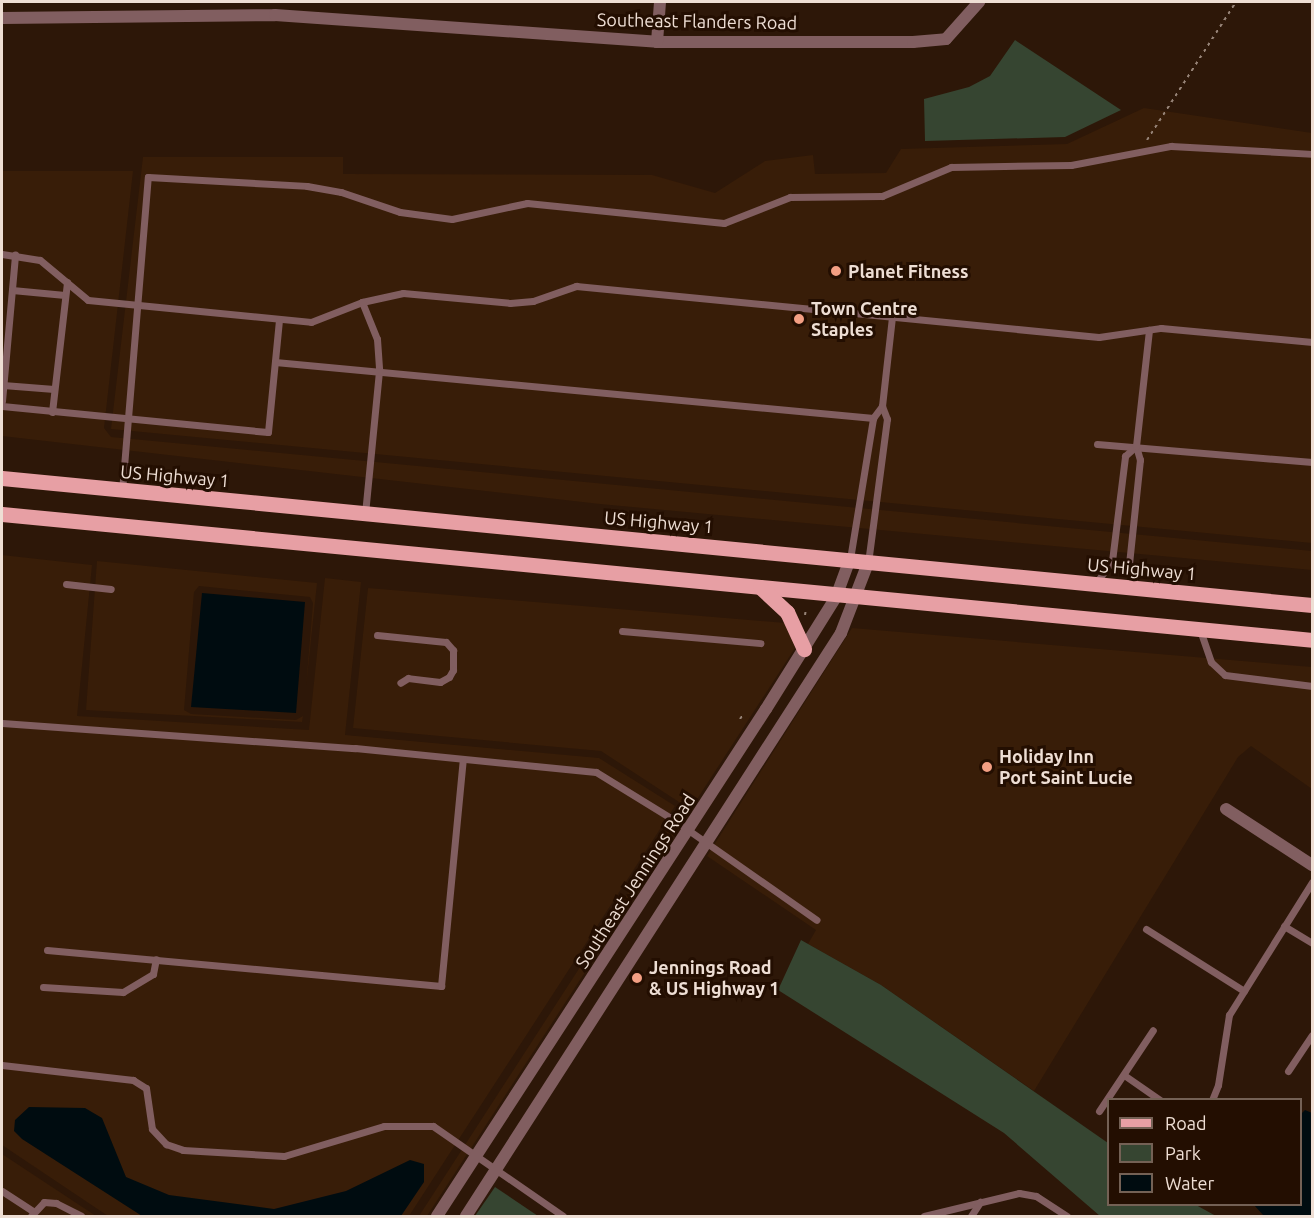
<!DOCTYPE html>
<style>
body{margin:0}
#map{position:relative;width:1314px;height:1218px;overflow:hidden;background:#2d1708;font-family:Ubuntu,sans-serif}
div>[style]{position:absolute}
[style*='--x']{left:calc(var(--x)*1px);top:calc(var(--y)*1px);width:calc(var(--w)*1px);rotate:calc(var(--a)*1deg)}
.built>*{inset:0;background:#381d08}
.green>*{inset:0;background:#364531}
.water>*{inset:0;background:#000c10}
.path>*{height:2px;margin-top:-1px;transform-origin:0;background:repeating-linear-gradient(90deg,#978478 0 3px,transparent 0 7.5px)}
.service>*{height:7px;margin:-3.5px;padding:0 3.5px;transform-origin:3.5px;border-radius:3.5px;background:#815e60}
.minor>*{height:12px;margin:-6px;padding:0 6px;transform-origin:6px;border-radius:6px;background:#815e60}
.tertiary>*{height:12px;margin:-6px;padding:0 6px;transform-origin:6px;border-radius:6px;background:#815e60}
.primary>*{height:15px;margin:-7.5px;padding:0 7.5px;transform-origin:7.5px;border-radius:7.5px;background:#e79fa4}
.dots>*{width:16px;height:16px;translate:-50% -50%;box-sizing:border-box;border:3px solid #230e01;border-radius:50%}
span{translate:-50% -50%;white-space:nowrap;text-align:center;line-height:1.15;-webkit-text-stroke:6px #230e01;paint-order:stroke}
.street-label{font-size:18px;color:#eeded4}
.poi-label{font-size:18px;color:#eeded4;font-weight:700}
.left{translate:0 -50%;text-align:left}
.frame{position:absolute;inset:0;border:3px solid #eeded4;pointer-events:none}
.legend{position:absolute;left:1107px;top:1098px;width:195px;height:108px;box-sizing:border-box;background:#230e01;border:2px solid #746155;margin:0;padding:8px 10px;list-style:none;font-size:18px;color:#eeded4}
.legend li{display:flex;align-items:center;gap:12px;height:30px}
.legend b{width:30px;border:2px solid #746155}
</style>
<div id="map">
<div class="built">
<i style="clip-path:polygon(1144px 108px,1312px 133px,1312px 543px,111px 429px,143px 157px,343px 157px,343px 174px,652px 175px,715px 193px,765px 161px,813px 155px,815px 174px,886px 173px,901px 149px,1067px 144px)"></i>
<i style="clip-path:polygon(2px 171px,133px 171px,104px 428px,111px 437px,1312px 551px,1312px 570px,600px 504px,2px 436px)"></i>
<i style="clip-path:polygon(2px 555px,92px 565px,77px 716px,309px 730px,325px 578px,361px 582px,345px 735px,599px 758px,675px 806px,409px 1216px,108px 1216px,2px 1145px)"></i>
<i style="clip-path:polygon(97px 561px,317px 583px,306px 687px,313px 603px,310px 597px,199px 586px,194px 592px,184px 710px,191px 714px,296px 720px,303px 716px,302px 722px,86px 710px)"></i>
<i style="clip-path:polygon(368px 588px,786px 623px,795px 648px,427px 1216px,419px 1216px,670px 828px,682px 804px,601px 751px,353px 728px)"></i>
<i style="clip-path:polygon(852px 628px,1312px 667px,1312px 789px,1251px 746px,1238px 757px,1034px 1091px,881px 985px,808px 944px,816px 930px,707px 856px)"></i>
<i style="clip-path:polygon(2px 1154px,96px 1216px,2px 1216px)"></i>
</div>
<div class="green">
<i style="clip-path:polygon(1015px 40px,1121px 110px,1065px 137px,925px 141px,924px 99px,969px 87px,990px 76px)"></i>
<i style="clip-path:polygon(801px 940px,881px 985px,1108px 1143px,1108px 1204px,1196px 1205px,1216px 1216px,1100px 1216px,1004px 1133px,778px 990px)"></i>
<i style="clip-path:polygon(495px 1187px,538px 1216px,475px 1216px)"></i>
</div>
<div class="water">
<i style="clip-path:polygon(202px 593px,305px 602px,296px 713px,191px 707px)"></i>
<i style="clip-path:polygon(29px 1107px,85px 1108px,102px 1118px,126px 1177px,169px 1195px,274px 1209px,346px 1191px,410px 1160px,424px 1164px,424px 1182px,401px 1216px,142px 1216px,22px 1139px,14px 1131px,15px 1120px)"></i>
<i style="clip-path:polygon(1305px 1110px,1312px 1113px,1312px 1216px,1264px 1216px,1254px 1205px,1300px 1204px,1301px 1114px)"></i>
</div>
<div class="path">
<i style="--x:1147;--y:140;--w:164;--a:-57.2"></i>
<i style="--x:805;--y:615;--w:6;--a:-81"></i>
<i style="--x:740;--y:719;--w:7;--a:-56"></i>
</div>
<div class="service">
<i style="--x:2;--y:254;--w:38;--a:9"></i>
<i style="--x:40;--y:260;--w:62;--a:39.8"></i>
<i style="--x:88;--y:300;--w:224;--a:5.6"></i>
<i style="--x:311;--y:322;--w:55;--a:-21.4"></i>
<i style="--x:362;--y:302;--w:42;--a:-12.4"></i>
<i style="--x:403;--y:293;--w:107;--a:5.3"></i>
<i style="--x:510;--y:303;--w:23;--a:-5"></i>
<i style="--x:533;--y:301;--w:46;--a:-19.2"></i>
<i style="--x:576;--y:286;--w:525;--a:5.57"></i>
<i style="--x:1099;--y:337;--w:63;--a:-8.3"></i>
<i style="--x:1161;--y:328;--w:152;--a:5.3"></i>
<i style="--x:12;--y:290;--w:53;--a:5.4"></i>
<i style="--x:362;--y:302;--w:40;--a:68"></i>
<i style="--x:377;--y:339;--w:32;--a:86"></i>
<i style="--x:379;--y:371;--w:144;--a:95.6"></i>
<i style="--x:275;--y:362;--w:601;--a:5.35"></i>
<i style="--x:3;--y:385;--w:51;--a:4.5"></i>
<i style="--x:2;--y:401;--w:147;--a:-84.9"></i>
<i style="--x:2;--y:406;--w:267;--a:5.6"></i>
<i style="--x:268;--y:432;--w:113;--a:-84.4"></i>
<i style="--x:52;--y:412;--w:131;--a:-83.4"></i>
<i style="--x:1097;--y:444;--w:216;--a:4.8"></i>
<i style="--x:122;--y:491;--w:315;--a:-85.3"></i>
<i style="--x:148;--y:177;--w:159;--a:3.2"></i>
<i style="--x:307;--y:186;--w:35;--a:10"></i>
<i style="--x:341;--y:192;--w:62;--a:18.7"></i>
<i style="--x:400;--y:212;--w:52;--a:7.7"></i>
<i style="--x:452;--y:219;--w:77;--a:-12"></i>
<i style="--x:527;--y:203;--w:198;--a:5.8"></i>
<i style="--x:724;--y:223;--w:71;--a:-21.5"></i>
<i style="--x:790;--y:197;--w:92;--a:-0.6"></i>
<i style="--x:882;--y:196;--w:75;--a:-22.8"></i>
<i style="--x:951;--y:167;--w:120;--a:-1"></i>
<i style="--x:1071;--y:165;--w:102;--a:-10.8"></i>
<i style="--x:1171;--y:146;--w:141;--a:3.2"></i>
<i style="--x:850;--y:559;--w:143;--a:-80.7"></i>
<i style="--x:873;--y:418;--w:15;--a:-53"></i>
<i style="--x:868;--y:563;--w:145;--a:-82.5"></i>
<i style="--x:887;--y:419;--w:14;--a:-111"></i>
<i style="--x:882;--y:406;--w:90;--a:-83.6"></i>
<i style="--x:1096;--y:583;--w:27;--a:-54"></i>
<i style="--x:1112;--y:561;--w:106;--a:-82.9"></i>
<i style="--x:1125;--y:456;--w:15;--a:-42"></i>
<i style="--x:66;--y:584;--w:45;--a:6.3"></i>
<i style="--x:1136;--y:589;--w:26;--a:-106"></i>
<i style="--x:1129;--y:564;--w:105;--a:-84"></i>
<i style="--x:1140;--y:460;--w:15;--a:-106"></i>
<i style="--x:1136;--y:446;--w:117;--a:-83.6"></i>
<i style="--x:1200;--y:630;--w:34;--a:71"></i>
<i style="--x:1211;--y:662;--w:19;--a:43"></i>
<i style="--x:1225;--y:675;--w:88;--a:7.2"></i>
<i style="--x:622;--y:631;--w:139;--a:5"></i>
<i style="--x:377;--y:635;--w:69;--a:5.8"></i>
<i style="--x:446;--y:642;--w:11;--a:49"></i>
<i style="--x:453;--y:650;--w:20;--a:90"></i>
<i style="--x:453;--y:670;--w:8;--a:120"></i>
<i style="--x:449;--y:677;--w:10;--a:151"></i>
<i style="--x:440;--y:682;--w:32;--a:-173"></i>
<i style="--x:408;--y:678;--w:9;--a:148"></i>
<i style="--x:2;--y:723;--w:354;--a:4.1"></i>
<i style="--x:355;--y:748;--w:242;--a:5.7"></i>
<i style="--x:596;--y:772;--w:92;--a:31.6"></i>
<i style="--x:674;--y:820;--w:174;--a:35"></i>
<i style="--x:1284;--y:926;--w:33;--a:31"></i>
<i style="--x:1146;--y:929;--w:116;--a:32.3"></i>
<i style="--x:47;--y:950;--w:396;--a:5.2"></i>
<i style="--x:441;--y:986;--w:228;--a:-84.5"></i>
<i style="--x:43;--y:987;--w:80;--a:3.6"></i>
<i style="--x:123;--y:992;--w:35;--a:-31"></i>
<i style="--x:153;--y:974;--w:15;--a:-79"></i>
<i style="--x:2;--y:1065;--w:132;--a:6.5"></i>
<i style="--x:133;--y:1080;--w:15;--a:32"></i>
<i style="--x:146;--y:1088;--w:41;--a:81.7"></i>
<i style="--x:152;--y:1129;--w:21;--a:47"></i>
<i style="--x:166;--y:1144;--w:18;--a:19"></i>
<i style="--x:183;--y:1150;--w:101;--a:3.4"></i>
<i style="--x:284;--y:1156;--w:104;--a:-16.7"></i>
<i style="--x:384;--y:1126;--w:49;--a:0"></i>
<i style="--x:433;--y:1126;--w:158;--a:34.7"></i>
<i style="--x:1288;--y:1071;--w:43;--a:-56.3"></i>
<i style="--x:1124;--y:1075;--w:44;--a:34.8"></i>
<i style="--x:1212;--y:1100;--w:16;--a:-68"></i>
<i style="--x:1218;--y:1085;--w:71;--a:-81.1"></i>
<i style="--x:1229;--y:1015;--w:157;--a:-58"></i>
<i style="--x:1099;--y:1111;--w:97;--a:-56.3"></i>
<i style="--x:2;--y:1191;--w:38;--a:33"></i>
<i style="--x:31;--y:1216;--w:19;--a:-47"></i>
<i style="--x:44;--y:1202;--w:12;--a:5"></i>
<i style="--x:56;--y:1203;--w:28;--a:27"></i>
<i style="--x:924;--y:1216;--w:98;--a:-13.6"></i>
<i style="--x:1019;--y:1193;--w:17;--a:10"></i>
<i style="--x:1036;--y:1196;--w:37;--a:33"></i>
<i style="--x:971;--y:1216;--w:17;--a:-57"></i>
</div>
<div class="minor">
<i style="--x:2;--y:18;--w:273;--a:-0.6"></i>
<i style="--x:275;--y:15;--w:383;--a:4"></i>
<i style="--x:657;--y:42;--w:256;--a:0"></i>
<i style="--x:913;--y:42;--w:33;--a:-5"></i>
<i style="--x:946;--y:39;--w:50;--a:-48.3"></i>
<i style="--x:657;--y:42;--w:40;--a:-85.7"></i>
<i style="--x:1226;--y:809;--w:103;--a:33.1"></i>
</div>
<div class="tertiary">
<i style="--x:437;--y:1216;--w:604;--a:-57.02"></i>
<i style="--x:766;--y:709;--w:132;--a:-58"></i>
<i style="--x:836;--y:597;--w:40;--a:-69.8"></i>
<i style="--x:466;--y:1216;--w:693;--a:-57.25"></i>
<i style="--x:841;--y:633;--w:75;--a:-68.9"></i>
</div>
<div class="primary">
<i style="--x:2;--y:478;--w:1316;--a:5.54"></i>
<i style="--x:2;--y:514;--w:1316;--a:5.49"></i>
<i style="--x:760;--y:587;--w:37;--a:43"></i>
<i style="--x:787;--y:612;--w:41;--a:65.3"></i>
</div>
<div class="dots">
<i style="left:836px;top:271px;background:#f39f83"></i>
<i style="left:799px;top:319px;background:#f39f83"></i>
<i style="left:987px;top:767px;background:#f39f83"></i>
<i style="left:637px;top:978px;background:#f39f83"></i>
</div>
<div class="street-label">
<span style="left:697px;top:21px;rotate:1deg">Southeast Flanders Road</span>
<span style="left:175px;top:476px;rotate:5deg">US Highway 1</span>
<span style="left:659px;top:522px;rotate:5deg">US Highway 1</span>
<span style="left:1142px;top:569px;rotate:5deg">US Highway 1</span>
<span style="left:635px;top:881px;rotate:-57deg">Southeast Jennings Road</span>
</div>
<div class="poi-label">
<span class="left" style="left:848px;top:271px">Planet Fitness</span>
<span class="left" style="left:811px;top:319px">Town Centre<br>Staples</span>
<span class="left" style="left:999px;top:767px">Holiday Inn<br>Port Saint Lucie</span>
<span class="left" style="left:649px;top:978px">Jennings Road<br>&amp; US Highway 1</span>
</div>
<div class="frame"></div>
<ul class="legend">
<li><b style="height:8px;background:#e79fa4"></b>Road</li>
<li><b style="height:16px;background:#364531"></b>Park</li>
<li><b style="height:16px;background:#000c10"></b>Water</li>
</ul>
</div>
